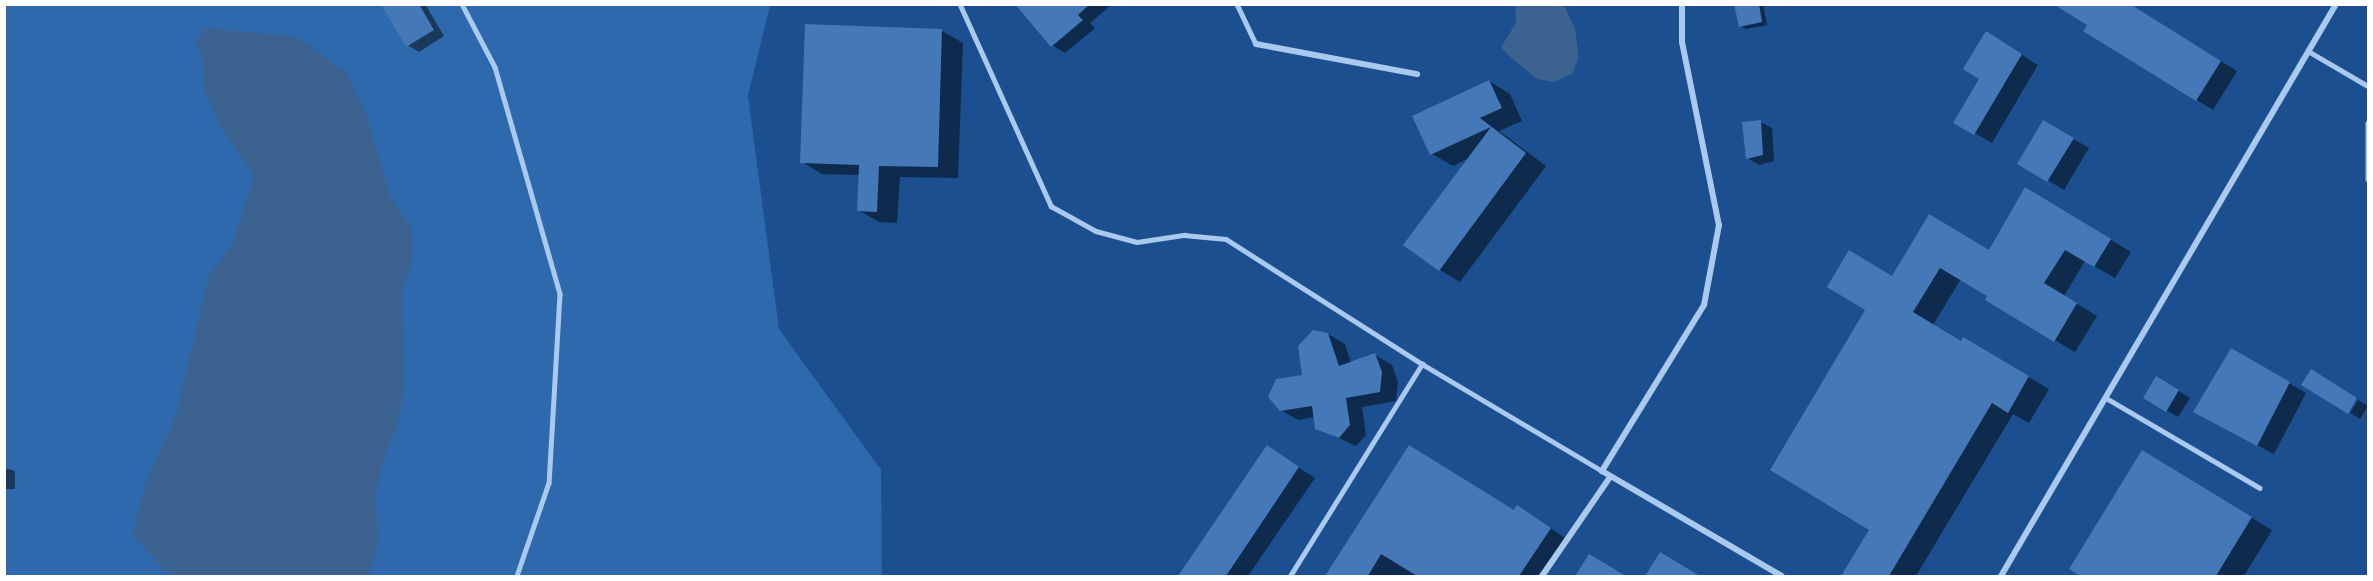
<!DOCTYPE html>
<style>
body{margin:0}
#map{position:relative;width:2373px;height:581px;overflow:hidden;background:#1b4f8f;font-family:"Asap Condensed",sans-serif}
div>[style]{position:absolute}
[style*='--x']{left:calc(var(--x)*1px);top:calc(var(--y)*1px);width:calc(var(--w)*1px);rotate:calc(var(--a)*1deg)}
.green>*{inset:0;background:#2e69ad}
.water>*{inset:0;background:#3c6290}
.shadow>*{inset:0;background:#0007}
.building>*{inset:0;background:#4478b7}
.service>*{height:4.5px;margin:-2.25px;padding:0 2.25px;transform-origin:2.25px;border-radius:2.25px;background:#a9c9ee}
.minor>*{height:6px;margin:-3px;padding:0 3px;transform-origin:3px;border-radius:3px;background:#a9c9ee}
span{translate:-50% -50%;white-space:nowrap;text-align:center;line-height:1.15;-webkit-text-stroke:4.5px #1b4f8f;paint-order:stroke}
.frame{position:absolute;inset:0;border:6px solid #fff;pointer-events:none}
</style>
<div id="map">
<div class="green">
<i style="clip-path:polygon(4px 5px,770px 5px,748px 96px,779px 329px,881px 470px,882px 576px,5px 576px)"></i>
</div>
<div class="water">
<i style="clip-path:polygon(1515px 5px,1562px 5px,1565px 8px,1575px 29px,1579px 57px,1572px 74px,1554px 82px,1537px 79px,1508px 55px,1501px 47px,1516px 23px)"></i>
<i style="clip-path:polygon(205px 28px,297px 37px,346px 73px,367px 116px,390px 197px,412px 229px,412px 260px,402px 290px,404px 389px,397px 427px,384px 457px,375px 497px,378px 541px,370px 573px,365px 576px,176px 576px,162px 568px,133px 535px,146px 481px,176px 416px,209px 275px,233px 244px,254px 175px,219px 124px,204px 88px,202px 58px,195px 41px)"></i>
</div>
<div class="shadow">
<i style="clip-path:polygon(383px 4px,425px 4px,444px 36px,419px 52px,407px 45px)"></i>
<i style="clip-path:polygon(1016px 4px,1110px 4px,1111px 5px,1090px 23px,1095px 28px,1065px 53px,1052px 45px)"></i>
<i style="clip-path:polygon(1736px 4px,1763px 4px,1767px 25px,1746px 29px,1740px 26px)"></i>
<i style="clip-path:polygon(2129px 4px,2237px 71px,2213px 110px,2085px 31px)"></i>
<i style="clip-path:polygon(942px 31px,963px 43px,958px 178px,900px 177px,897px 223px,879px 222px,858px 210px,860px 175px,822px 174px,802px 162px)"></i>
<i style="clip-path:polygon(2003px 43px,2038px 65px,1992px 143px,1955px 122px)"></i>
<i style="clip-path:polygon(1489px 81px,1510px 94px,1522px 121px,1499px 131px,1546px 166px,1460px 282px,1440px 270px,1469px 158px,1453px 166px,1432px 154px)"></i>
<i style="clip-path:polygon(1760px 122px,1772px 128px,1774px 161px,1759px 165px,1748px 158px)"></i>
<i style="clip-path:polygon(2044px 122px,2089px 148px,2064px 190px,2019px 163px)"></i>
<i style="clip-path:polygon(2046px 201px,2131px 252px,2115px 278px,2085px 261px,2064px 296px,2097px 316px,2075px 352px,1987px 300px,1990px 296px,1961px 279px,1933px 325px,1962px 343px,1964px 339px,2049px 389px,2029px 423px,2013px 414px,1916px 576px,1848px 576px,1845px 574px,1871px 529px,1893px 277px,1989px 251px)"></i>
<i style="clip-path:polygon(1328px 334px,1345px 344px,1351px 363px,1375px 355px,1392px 365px,1398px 382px,1396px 401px,1362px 407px,1366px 435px,1356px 446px,1317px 428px,1315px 417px,1298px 420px,1281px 410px)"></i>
<i style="clip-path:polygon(2231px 350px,2306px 393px,2274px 454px,2211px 421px)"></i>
<i style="clip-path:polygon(2157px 378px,2190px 398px,2178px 417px,2145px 397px)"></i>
<i style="clip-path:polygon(2358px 400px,2368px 406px,2360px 419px,2350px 413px)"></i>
<i style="clip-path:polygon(1267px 447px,1315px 478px,1248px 576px,1180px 576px)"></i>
<i style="clip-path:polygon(1410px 447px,1515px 511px,1536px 518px,1568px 540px,1546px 574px,1541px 571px,1538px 576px,1328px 576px)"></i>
<i style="clip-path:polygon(2163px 464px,2272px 530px,2244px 576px,2083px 576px,2071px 569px)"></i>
<i style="clip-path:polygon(4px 468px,15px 471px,15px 489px,4px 489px)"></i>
<i style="clip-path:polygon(1660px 554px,1698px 576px,1647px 576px)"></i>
<i style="clip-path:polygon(1589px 556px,1624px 576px,1577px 576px)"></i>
</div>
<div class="building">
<i style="clip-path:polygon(381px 4px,419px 4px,434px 30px,406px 47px)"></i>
<i style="clip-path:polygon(1015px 4px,1090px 4px,1078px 15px,1083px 20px,1051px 47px)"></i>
<i style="clip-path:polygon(1734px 4px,1759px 4px,1762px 22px,1739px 27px)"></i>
<i style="clip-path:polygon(2053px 4px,2130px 4px,2221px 61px,2196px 101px,2083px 31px,2087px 25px)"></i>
<i style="clip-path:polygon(805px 24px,942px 29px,938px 167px,879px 166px,877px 212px,857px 211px,859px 165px,800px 163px)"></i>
<i style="clip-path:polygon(1986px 31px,2022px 54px,1974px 135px,1953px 123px,1979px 79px,1963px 69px)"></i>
<i style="clip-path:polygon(1489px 80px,1502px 108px,1480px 118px,1526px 153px,1439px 271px,1403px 245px,1491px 127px,1430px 155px,1412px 116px)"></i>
<i style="clip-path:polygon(1761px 120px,1763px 155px,1746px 159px,1742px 122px)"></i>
<i style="clip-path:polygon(2043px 120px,2074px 138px,2047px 182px,2017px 164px)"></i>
<i style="clip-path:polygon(2025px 187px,2111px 239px,2094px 267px,2065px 250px,2044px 283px,2077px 303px,2054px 342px,1985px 300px,1987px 296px,1940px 268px,1913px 312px,1961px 341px,1963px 337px,2029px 376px,2008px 413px,1992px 403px,1889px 576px,1841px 576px,1869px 530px,1770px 470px,1865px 310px,1827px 287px,1849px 250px,1892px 276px,1929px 214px,1989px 250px)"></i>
<i style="clip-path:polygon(1313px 330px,1328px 333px,1339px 366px,1375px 353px,1382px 372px,1380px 392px,1346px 398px,1350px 425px,1339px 438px,1315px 429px,1312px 406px,1280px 411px,1268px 397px,1276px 379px,1302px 375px,1298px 346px)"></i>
<i style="clip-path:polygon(2231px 348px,2290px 382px,2257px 446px,2193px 412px)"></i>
<i style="clip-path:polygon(2311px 369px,2357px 398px,2348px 414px,2301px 385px)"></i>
<i style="clip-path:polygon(2156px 376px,2179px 390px,2166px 412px,2143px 398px)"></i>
<i style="clip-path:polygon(1267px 445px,1299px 467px,1226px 576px,1178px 576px)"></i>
<i style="clip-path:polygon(1409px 445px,1514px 510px,1517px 505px,1551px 528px,1519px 576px,1417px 576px,1381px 554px,1368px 576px,1325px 576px)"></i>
<i style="clip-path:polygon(2142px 450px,2252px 517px,2216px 576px,2080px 576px,2069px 569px)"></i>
<i style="clip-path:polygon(1660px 552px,1700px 576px,1645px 576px)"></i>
<i style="clip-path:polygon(1589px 554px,1626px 576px,1575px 576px)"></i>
</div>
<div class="service">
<i style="--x:462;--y:4;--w:71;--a:62.4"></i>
<i style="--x:495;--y:67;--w:236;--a:74"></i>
<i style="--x:560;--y:294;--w:189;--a:93.3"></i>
<i style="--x:549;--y:483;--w:98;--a:109"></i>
<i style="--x:960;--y:4;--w:222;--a:65.7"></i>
<i style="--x:1051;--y:206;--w:51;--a:29.1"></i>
<i style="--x:1096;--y:231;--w:42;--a:15"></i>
<i style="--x:1137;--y:242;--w:48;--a:-8.5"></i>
<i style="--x:1184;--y:235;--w:42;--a:5.4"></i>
<i style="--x:1226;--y:239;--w:232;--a:32.5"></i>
<i style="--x:1422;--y:364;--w:209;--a:30.7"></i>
<i style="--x:1237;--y:4;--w:44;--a:64.6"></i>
<i style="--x:2308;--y:51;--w:69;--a:30.3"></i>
<i style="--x:2368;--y:123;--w:56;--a:90"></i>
<i style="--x:2106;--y:398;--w:178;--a:30.3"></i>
<i style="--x:1290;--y:576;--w:250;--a:-58.1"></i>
</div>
<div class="minor">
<i style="--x:1682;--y:4;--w:38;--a:90"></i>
<i style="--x:1682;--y:42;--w:187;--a:78.6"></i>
<i style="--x:1719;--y:225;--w:81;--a:100.6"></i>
<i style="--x:1704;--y:305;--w:195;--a:121.6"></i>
<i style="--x:1602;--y:471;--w:208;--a:30.3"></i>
<i style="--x:1256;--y:44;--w:164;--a:10.6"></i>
<i style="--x:1542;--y:576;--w:120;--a:-55.5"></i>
<i style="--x:2001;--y:576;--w:663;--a:-59.64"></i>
</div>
<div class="frame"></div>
</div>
